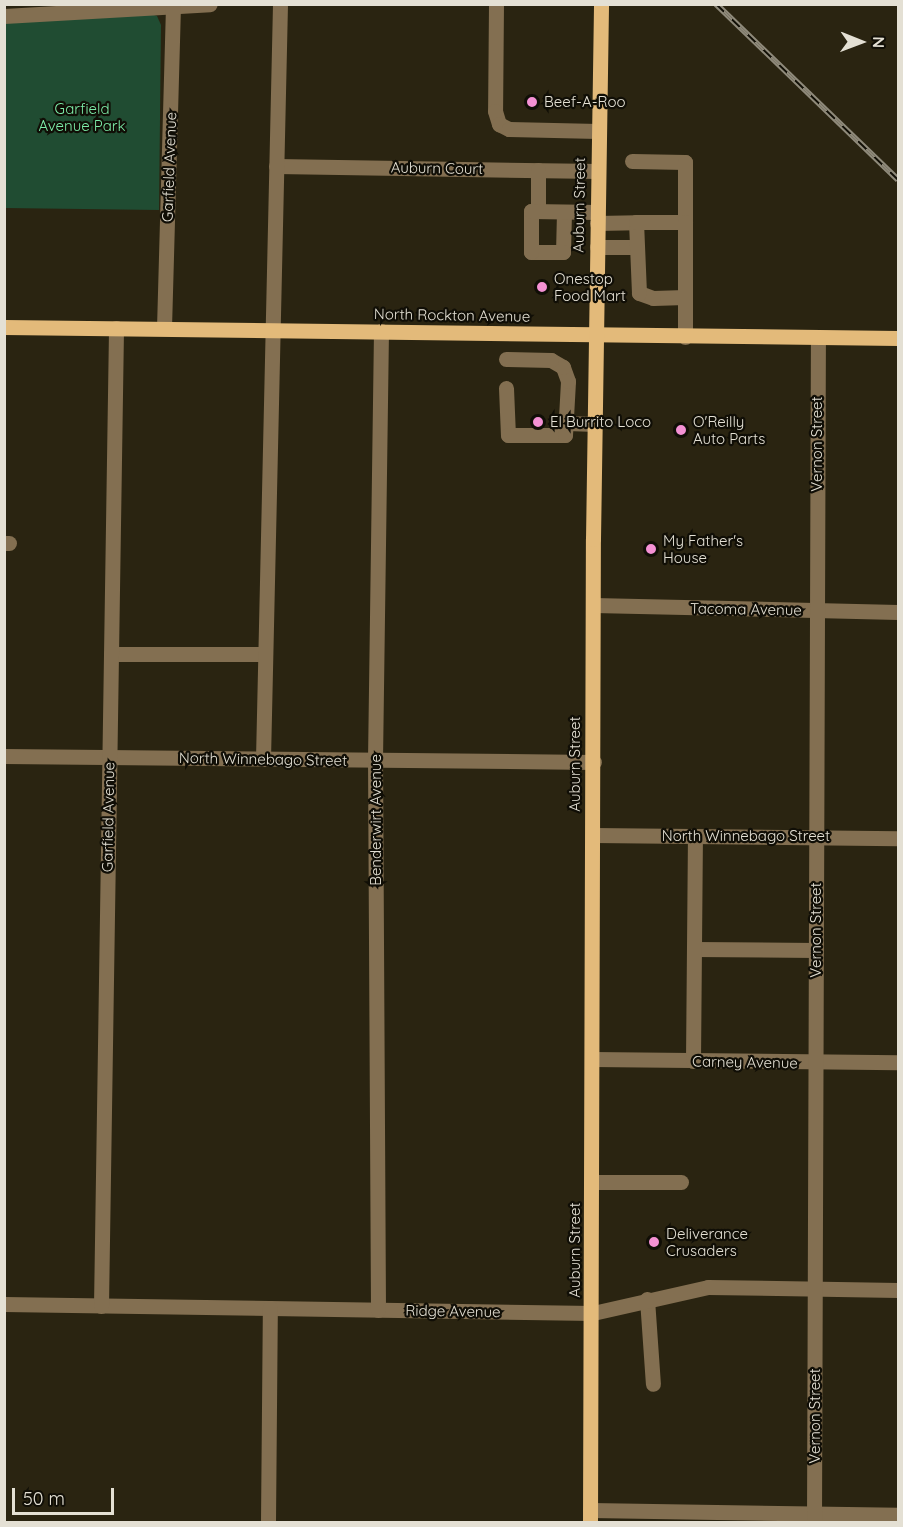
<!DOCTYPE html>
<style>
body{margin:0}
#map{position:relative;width:903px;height:1527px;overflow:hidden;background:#2a2411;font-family:Quicksand,sans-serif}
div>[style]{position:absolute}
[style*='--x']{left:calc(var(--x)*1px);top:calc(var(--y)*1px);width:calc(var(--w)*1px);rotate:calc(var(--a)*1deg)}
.green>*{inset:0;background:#204c32}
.minor>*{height:15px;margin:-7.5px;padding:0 7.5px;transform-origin:7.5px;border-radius:7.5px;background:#836f51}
.major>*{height:15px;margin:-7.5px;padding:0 7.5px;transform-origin:7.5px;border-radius:7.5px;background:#e3ba7a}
.rail>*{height:6px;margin-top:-3px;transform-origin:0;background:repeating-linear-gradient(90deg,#100e06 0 11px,#8f8a7b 0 22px);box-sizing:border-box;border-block:2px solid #8f8a7b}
.dots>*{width:16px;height:16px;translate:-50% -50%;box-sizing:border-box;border:3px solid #100e06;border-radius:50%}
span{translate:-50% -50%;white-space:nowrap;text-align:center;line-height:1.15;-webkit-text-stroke:4.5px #100e06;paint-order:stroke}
.poi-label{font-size:15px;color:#e4e0d4}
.left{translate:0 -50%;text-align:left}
.park-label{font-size:15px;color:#7eeeaa}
.street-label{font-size:15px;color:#e4e0d4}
.frame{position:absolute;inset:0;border:6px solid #e4e0d4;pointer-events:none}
.north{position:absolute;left:831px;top:12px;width:60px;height:60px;-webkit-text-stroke:4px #100e06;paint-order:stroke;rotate:91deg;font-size:16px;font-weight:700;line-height:24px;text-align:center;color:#e4e0d4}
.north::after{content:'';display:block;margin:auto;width:21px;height:27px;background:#e4e0d4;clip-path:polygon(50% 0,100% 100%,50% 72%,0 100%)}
.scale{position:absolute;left:12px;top:1488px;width:102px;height:27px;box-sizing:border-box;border:3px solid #e4e0d4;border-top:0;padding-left:8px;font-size:18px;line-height:21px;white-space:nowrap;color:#e4e0d4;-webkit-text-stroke:4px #100e06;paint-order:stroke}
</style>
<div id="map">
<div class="green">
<i style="clip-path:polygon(151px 14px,157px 16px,161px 25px,159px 210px,5px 208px,5px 22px)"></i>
</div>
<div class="minor">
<i style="--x:496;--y:4;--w:107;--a:90.5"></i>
<i style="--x:495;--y:111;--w:14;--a:73"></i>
<i style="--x:499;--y:124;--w:11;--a:27"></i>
<i style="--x:509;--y:129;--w:89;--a:1.3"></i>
<i style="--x:4;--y:16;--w:206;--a:-3.3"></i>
<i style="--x:632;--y:161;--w:53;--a:1.1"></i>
<i style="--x:685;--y:162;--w:60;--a:90"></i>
<i style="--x:276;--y:166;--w:322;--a:0.9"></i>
<i style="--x:538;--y:211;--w:41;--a:-90"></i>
<i style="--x:564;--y:212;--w:40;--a:91.4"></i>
<i style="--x:563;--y:252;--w:32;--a:180"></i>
<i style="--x:531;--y:252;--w:41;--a:-90"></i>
<i style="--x:531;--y:211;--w:66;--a:0.9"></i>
<i style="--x:597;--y:223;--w:39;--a:-1"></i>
<i style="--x:597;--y:247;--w:39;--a:0"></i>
<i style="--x:685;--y:297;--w:32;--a:178"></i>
<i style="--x:653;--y:298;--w:15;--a:-160"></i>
<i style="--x:639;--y:293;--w:71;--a:-92.4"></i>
<i style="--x:636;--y:222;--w:49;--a:0"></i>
<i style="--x:685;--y:222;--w:115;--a:90"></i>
<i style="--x:164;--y:328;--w:321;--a:-88.4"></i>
<i style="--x:506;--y:388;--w:47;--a:87.6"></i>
<i style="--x:508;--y:435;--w:57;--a:0"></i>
<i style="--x:565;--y:435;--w:54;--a:-86.8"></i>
<i style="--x:568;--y:381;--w:15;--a:-110"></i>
<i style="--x:563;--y:367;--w:14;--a:-150"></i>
<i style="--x:551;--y:360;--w:45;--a:-178.7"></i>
<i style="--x:567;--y:423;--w:28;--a:2"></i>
<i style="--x:4;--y:543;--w:5;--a:0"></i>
<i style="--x:593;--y:605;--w:305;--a:1.3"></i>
<i style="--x:111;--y:654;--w:154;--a:0"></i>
<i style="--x:4;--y:756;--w:590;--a:0.58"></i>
<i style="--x:263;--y:759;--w:755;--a:-88.71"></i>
<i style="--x:593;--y:835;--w:305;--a:0.6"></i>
<i style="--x:694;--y:949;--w:122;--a:0.5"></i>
<i style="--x:592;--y:1059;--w:306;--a:0.6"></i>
<i style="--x:693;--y:1061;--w:225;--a:-89.5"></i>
<i style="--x:593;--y:1182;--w:88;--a:0"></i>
<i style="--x:647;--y:1299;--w:85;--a:86"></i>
<i style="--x:4;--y:1304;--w:589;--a:0.88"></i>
<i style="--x:593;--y:1313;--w:118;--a:-12.7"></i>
<i style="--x:708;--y:1287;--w:190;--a:0.9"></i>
<i style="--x:101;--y:1306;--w:978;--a:-89.12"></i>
<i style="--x:378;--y:1310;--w:550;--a:-90.31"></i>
<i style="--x:375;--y:760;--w:429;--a:-89.2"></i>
<i style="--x:590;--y:1510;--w:308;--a:0.9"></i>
<i style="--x:268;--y:1522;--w:214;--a:-89.5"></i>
<i style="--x:814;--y:1522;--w:1184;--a:-89.81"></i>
</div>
<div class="major">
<i style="--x:4;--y:327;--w:894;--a:0.7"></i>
<i style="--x:590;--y:1522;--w:983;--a:-89.83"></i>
<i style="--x:593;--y:539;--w:535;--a:-89.14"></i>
</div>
<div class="rail">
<i style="--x:716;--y:4;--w:253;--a:44"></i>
</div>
<div class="dots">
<i style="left:532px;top:102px;background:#f491d4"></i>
<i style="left:542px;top:287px;background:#f491d4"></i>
<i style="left:538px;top:422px;background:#f491d4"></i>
<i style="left:681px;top:430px;background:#f491d4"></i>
<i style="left:651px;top:549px;background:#f491d4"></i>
<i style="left:654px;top:1242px;background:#f491d4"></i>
</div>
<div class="poi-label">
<span class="left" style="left:544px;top:102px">Beef-A-Roo</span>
<span class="left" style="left:554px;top:287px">Onestop<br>Food Mart</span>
<span class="left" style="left:693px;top:430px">O'Reilly<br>Auto Parts</span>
<span class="left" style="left:550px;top:422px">El Burrito Loco</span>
<span class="left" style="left:663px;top:549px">My Father's<br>House</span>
<span class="left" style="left:666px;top:1242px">Deliverance<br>Crusaders</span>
</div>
<div class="park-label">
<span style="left:82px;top:117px">Garfield<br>Avenue Park</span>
</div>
<div class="street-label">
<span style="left:169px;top:167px;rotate:-88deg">Garfield Avenue</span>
<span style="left:437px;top:168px;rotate:1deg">Auburn Court</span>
<span style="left:579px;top:205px;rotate:-89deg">Auburn Street</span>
<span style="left:452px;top:315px;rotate:1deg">North Rockton Avenue</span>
<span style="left:817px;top:444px;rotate:-90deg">Vernon Street</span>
<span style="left:746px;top:609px;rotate:1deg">Tacoma Avenue</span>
<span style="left:263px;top:759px;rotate:1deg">North Winnebago Street</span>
<span style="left:575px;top:764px;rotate:-90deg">Auburn Street</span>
<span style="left:108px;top:817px;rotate:-89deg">Garfield Avenue</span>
<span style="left:376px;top:820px;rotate:-90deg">Benderwirt Avenue</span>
<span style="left:746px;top:836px">North Winnebago Street</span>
<span style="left:816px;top:930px;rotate:-90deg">Vernon Street</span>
<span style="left:745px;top:1062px;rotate:1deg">Carney Avenue</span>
<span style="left:575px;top:1250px;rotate:-90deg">Auburn Street</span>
<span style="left:453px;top:1311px;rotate:1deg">Ridge Avenue</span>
<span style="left:815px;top:1416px;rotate:-90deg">Vernon Street</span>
</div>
<div class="frame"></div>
<div class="north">N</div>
<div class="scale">50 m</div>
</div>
